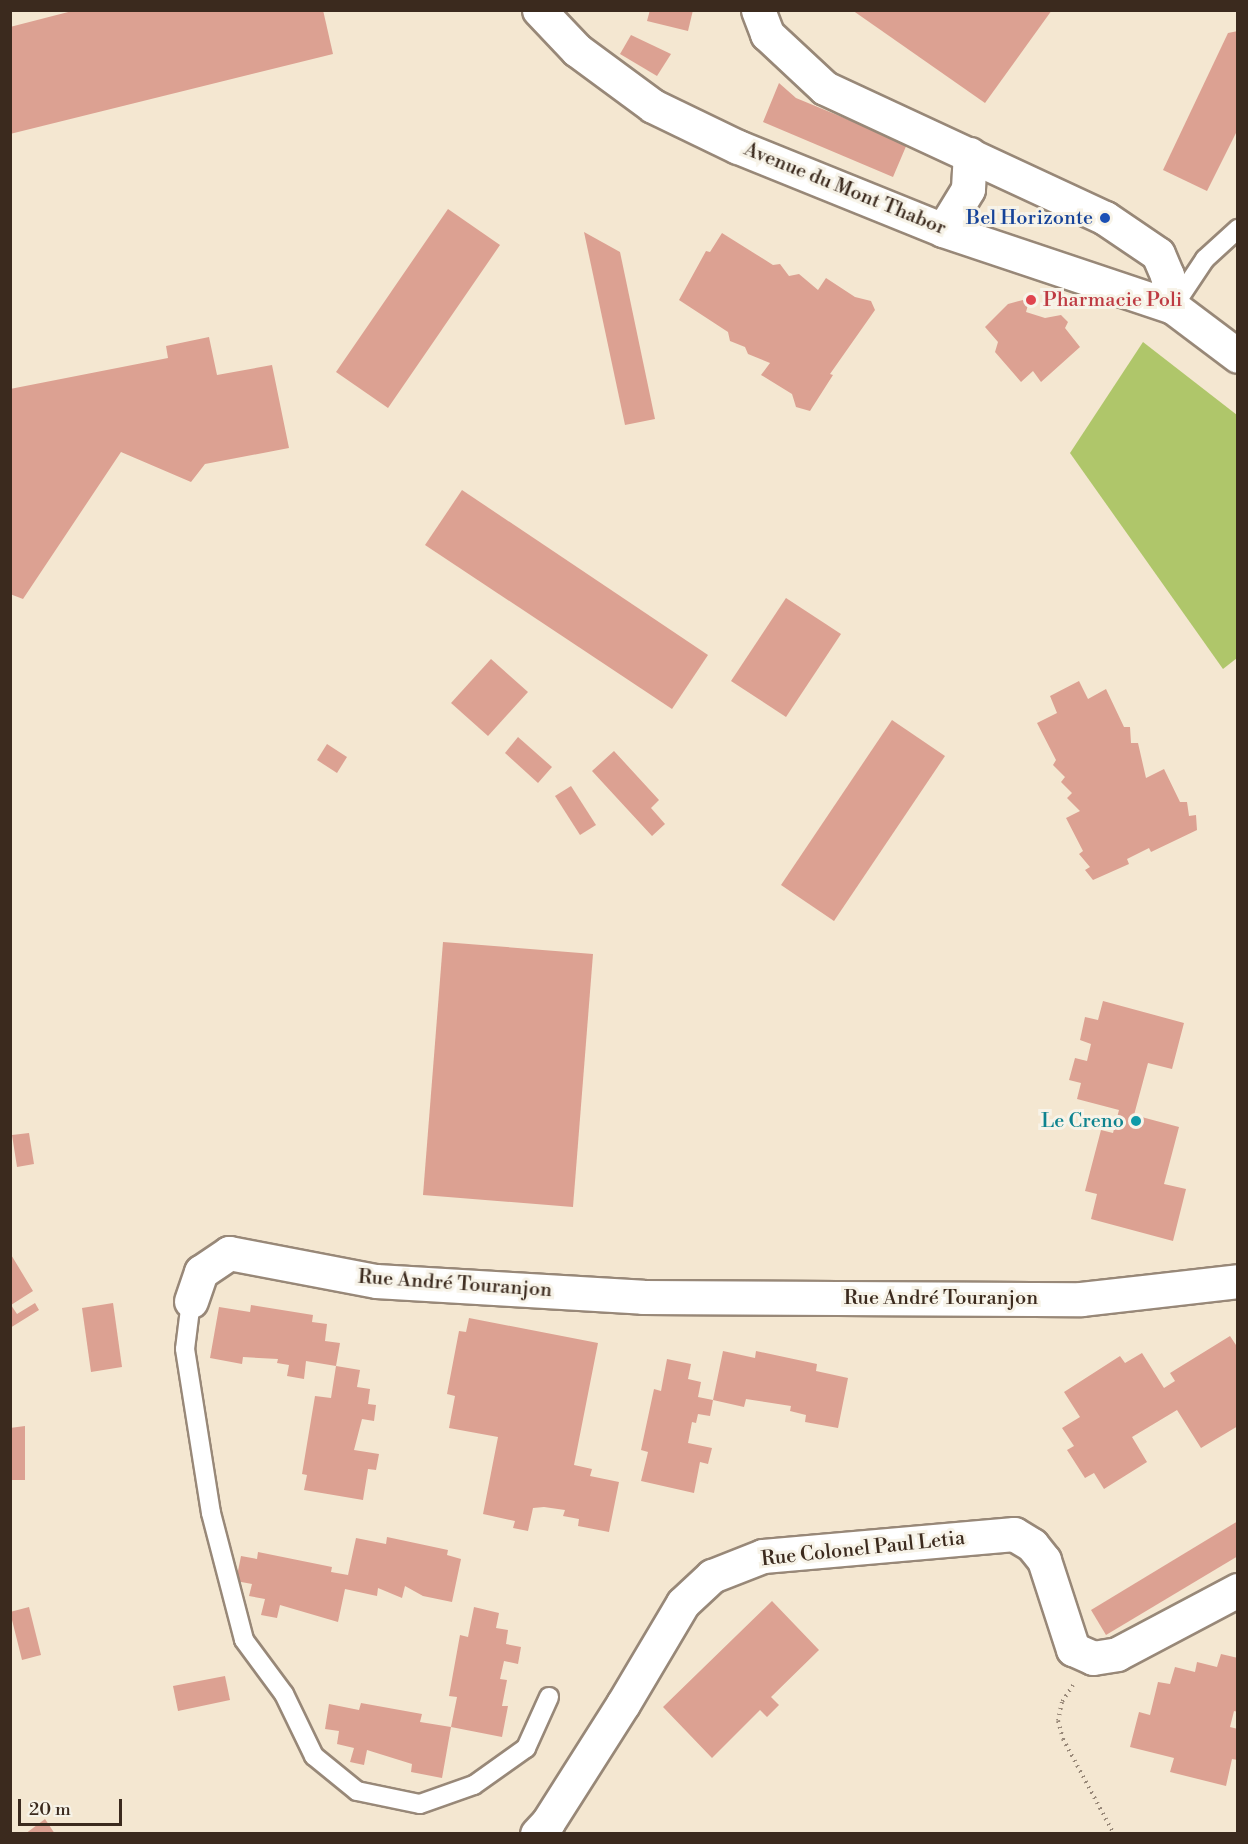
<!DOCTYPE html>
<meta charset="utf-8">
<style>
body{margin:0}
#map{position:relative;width:1248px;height:1844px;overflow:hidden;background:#f4e7d1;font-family:"Libre Bodoni",serif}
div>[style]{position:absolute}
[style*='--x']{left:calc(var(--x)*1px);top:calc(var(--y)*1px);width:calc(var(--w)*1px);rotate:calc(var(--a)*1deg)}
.green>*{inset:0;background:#afc66a}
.building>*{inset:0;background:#dca192}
.path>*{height:4px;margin-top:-2px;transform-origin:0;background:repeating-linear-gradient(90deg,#988878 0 1.5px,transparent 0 6px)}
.roads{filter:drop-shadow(2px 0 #988878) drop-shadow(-2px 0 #988878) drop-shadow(0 2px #988878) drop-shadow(0 -2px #988878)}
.service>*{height:18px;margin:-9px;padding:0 9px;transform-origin:9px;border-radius:9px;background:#fff}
.minor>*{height:33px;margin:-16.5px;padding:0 16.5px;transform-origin:16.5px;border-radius:16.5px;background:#fff}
.tertiary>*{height:33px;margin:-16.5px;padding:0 16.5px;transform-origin:16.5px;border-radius:16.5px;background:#fff}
.dots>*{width:16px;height:16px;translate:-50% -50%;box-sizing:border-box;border:3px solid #f7f3e8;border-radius:50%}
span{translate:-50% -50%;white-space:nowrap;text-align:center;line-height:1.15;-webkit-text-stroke:6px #f7f3e8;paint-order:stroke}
.street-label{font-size:20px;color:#3b2a1e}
.transit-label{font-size:20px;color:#164399}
.right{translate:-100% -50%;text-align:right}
.health-label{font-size:20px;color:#be3a42}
.left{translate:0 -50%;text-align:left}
.culture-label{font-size:20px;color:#0d838f}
.frame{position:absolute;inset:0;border:12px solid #3b2a1e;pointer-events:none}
.scale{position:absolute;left:18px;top:1799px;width:104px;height:27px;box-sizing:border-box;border:3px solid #3b2a1e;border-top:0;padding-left:8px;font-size:18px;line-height:21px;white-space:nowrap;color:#3b2a1e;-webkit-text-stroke:4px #f7f3e8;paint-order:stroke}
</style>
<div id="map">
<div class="green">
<i style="clip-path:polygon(1143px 342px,1237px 415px,1237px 658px,1223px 669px,1070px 453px)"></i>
</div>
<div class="building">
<i style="clip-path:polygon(76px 10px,323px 10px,333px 54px,10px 134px,10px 27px)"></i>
<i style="clip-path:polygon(650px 10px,693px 10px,688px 31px,647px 21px)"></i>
<i style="clip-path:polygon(852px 10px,1052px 10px,985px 103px)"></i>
<i style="clip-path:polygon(1238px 31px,1238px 129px,1207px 191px,1163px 170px,1228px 33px)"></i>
<i style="clip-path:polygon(631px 35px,671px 54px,657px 76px,620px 54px)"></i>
<i style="clip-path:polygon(779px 83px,796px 98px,907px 144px,893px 177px,763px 122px)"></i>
<i style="clip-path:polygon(448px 209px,500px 245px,388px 408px,336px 372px)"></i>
<i style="clip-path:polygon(584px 232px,620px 252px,655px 419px,625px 425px)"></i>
<i style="clip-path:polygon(722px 233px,773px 265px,780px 264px,789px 276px,799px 274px,818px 290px,826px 278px,855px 297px,871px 301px,875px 310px,830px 374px,833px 375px,810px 411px,796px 407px,792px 394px,761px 375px,770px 363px,748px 354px,745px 347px,730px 341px,728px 332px,679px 300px,706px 251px,710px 252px)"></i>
<i style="clip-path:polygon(1023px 300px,1028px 305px,1026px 312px,1045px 318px,1061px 315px,1068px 322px,1065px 328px,1080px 347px,1041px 382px,1033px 371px,1021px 382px,995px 352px,998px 342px,985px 327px,1008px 304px)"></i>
<i style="clip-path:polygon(209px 337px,217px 375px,272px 365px,289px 448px,205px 464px,191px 482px,121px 452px,23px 599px,10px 594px,10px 389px,168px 358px,166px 346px)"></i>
<i style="clip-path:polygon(462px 490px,708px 655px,672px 709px,425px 545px)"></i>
<i style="clip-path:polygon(786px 598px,841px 634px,786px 717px,731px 681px)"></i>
<i style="clip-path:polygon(491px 659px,528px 692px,488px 736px,451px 703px)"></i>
<i style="clip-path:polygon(1079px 681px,1088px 699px,1106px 689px,1124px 727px,1130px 727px,1131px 743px,1138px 743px,1146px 778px,1164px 769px,1180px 802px,1187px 802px,1189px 816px,1196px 815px,1197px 830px,1151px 852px,1149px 848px,1127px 859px,1129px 864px,1093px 880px,1085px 870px,1090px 867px,1079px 854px,1083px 851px,1066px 818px,1080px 811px,1067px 798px,1072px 793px,1061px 782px,1065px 777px,1053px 765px,1056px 760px,1037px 723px,1057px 713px,1050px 696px)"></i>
<i style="clip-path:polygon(892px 720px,945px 756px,834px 921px,781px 885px)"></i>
<i style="clip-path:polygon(518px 737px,552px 767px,538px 783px,505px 753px)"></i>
<i style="clip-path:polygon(327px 744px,347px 757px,337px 773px,317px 760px)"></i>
<i style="clip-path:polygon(614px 751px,659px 800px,651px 808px,665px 824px,652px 836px,592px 771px)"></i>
<i style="clip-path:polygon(571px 786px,596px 825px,580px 835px,555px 796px)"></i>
<i style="clip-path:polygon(443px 942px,593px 954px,573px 1207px,423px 1195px)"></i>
<i style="clip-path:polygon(1103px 1001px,1184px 1023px,1172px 1069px,1148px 1063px,1134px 1115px,1179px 1127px,1164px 1184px,1186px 1189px,1173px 1241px,1091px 1219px,1097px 1194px,1085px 1191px,1101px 1130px,1113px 1133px,1119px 1110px,1077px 1099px,1081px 1083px,1069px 1080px,1075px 1058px,1087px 1061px,1091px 1044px,1080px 1040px,1085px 1017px,1098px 1020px)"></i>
<i style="clip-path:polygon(29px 1133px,34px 1164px,17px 1167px,12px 1135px)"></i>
<i style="clip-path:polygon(10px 1253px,33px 1291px,11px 1305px,17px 1314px,35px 1303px,39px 1310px,10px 1328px)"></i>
<i style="clip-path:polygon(113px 1303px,122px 1367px,91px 1372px,82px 1308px)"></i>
<i style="clip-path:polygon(251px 1305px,313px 1315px,312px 1322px,327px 1324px,325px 1341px,340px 1343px,336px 1366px,306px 1361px,304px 1379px,287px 1376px,289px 1365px,277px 1363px,278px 1359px,243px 1357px,242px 1364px,210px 1358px,219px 1307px,250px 1312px)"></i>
<i style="clip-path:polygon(469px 1318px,598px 1343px,574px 1465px,592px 1469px,590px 1476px,619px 1482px,609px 1532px,578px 1526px,579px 1519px,563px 1516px,565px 1510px,544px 1507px,533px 1508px,528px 1531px,513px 1528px,515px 1521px,483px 1514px,498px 1437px,449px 1428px,455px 1396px,447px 1394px,459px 1331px,466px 1332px)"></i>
<i style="clip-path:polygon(1230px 1336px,1238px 1348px,1238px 1426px,1201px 1448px,1177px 1410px,1132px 1437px,1147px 1462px,1104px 1489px,1094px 1473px,1085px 1478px,1067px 1450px,1074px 1446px,1062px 1428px,1080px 1417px,1064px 1392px,1120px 1356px,1125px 1363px,1142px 1353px,1164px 1388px,1175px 1381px,1170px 1373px)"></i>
<i style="clip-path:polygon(723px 1351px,755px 1358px,756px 1351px,817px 1364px,816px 1371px,848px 1378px,838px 1428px,805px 1422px,806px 1415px,790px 1411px,791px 1406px,746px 1399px,744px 1407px,713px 1400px)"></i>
<i style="clip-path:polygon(667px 1359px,691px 1364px,688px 1379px,701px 1382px,698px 1397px,713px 1400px,710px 1416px,698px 1414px,696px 1423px,692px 1422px,688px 1443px,712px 1448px,708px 1464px,700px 1462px,694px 1493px,641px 1481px,648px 1452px,641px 1450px,654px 1389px,661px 1391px)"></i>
<i style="clip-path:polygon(336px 1366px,360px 1370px,357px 1387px,370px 1389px,368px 1404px,376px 1405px,374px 1421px,362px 1419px,354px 1450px,379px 1454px,376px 1470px,368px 1469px,363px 1500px,304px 1490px,307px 1475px,302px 1474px,315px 1396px,331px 1398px)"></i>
<i style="clip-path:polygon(25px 1426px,25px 1480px,10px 1480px,10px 1428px)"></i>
<i style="clip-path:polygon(1238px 1521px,1238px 1556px,1106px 1635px,1091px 1610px)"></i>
<i style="clip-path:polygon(387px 1537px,448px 1550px,447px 1555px,461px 1559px,452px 1602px,423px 1596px,405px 1586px,402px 1598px,378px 1588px,377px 1596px,345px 1589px,338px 1622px,280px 1605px,277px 1618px,261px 1615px,265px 1599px,249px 1596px,252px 1584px,236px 1581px,241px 1556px,257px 1559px,258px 1552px,332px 1567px,331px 1572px,348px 1575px,356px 1538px,386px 1544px)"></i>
<i style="clip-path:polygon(772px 1601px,819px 1650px,771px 1697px,779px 1705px,767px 1717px,760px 1710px,712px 1758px,663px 1707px)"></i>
<i style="clip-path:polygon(29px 1607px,41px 1655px,22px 1660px,10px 1612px)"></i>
<i style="clip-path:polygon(474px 1607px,499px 1613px,496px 1628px,508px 1630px,506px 1644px,521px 1647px,518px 1664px,504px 1661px,500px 1679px,507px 1680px,502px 1706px,508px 1706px,502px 1737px,451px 1727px,457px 1697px,449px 1696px,460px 1635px,468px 1637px)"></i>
<i style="clip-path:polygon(1221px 1654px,1238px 1658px,1238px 1712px,1234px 1711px,1230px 1727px,1238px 1729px,1238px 1760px,1232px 1759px,1226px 1786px,1170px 1772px,1174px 1758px,1130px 1747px,1139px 1712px,1150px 1715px,1158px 1682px,1170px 1684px,1175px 1667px,1195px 1672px,1197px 1662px,1217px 1667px)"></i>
<i style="clip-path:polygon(225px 1676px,230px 1700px,178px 1711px,173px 1686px)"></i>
<i style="clip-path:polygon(361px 1703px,422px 1714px,420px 1722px,451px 1727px,442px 1778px,411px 1772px,412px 1764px,367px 1750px,364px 1765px,350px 1762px,354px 1748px,337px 1744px,339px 1731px,325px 1729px,329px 1704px,359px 1710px)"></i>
<i style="clip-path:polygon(45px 1819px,55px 1834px,25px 1834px)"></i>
</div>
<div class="path">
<i style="--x:1073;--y:1685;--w:20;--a:123"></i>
<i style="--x:1062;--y:1702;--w:19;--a:102"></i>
<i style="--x:1058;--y:1721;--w:19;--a:74"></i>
<i style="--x:1063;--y:1739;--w:108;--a:61.8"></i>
</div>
<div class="roads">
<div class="service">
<i style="--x:1173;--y:307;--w:58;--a:-56.3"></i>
<i style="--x:1205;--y:259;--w:45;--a:-42.3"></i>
<i style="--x:191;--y:1301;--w:48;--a:97.1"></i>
<i style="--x:185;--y:1349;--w:166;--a:81"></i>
<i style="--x:211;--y:1513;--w:131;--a:75.4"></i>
<i style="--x:244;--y:1640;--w:67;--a:53.5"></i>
<i style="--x:284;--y:1694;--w:69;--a:64.2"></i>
<i style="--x:314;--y:1756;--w:55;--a:39.1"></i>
<i style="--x:357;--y:1791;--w:64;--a:11.7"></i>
<i style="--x:420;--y:1804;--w:57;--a:-19.4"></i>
<i style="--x:474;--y:1785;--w:64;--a:-35.4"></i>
<i style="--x:526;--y:1748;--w:56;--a:-65.7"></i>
</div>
<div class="minor">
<i style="--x:758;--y:10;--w:26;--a:69"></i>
<i style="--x:767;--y:34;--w:79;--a:43"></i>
<i style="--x:825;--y:88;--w:309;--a:24.9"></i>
<i style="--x:1105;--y:218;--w:64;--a:34.2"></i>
<i style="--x:1158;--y:254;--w:23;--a:67"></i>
<i style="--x:1167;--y:275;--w:33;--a:79"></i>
<i style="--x:943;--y:230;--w:48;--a:-58.6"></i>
<i style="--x:968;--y:189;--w:35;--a:-87"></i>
<i style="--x:191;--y:1301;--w:31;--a:-71"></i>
<i style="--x:201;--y:1272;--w:34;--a:-34"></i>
<i style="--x:229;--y:1253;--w:150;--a:10.8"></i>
<i style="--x:376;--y:1281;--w:267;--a:3.4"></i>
<i style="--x:643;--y:1297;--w:438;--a:0.3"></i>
<i style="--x:1081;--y:1299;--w:158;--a:-6.5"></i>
<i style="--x:537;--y:1834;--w:16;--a:-47"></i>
<i style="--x:548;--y:1822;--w:140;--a:-57.6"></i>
<i style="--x:623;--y:1704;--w:117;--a:-59.3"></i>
<i style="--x:683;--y:1603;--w:40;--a:-43"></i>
<i style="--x:712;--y:1576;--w:55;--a:-21.4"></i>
<i style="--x:763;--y:1556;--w:252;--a:-5"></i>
<i style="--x:1014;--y:1534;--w:21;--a:31"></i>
<i style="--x:1032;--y:1545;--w:19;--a:51"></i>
<i style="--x:1044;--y:1560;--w:94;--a:72"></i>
<i style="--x:1073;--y:1649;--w:22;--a:24"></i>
<i style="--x:1093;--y:1658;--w:24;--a:-9"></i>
<i style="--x:1117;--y:1654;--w:137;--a:-27.9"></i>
</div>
<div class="tertiary">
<i style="--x:539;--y:10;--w:55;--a:46.5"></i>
<i style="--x:577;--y:50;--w:94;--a:36.4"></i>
<i style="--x:653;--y:106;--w:94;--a:25.8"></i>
<i style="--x:738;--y:147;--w:221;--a:22"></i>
<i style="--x:943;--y:230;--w:243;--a:18.5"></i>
<i style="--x:1173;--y:307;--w:81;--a:37"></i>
</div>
</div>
<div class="dots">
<i style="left:1105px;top:218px;background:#1a4fb4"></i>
<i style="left:1031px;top:300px;background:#e0444e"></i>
<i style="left:1136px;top:1121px;background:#0f9aa8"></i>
</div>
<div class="street-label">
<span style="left:845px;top:189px;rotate:22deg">Avenue du Mont Thabor</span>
<span style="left:455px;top:1284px;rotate:4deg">Rue André Touranjon</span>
<span style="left:941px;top:1298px">Rue André Touranjon</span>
<span style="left:863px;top:1549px;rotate:-6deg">Rue Colonel Paul Letia</span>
</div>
<div class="transit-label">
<span class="right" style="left:1093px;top:218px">Bel Horizonte</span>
</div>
<div class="health-label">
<span class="left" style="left:1043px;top:300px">Pharmacie Poli</span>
</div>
<div class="culture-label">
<span class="right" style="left:1124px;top:1121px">Le Creno</span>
</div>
<div class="frame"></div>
<div class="scale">20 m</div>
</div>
